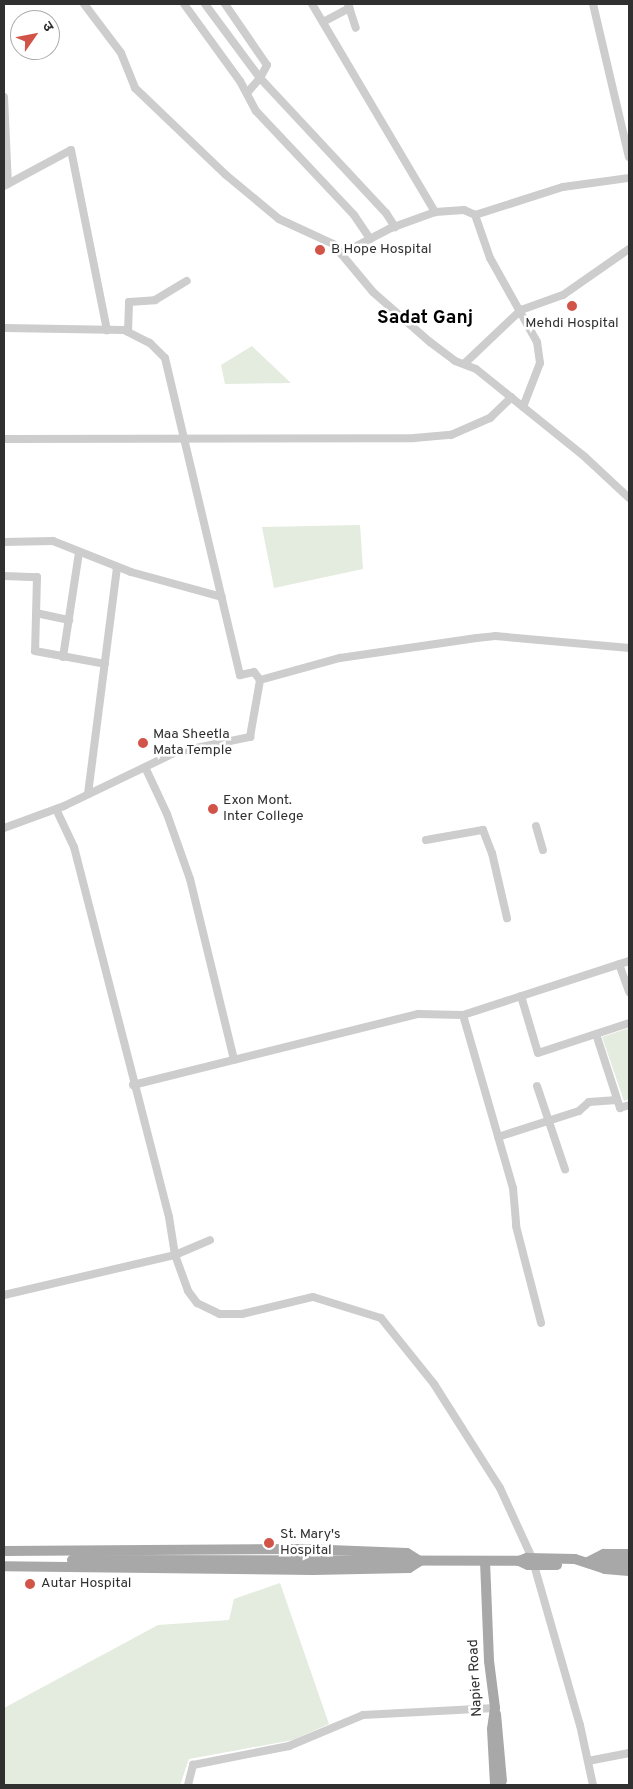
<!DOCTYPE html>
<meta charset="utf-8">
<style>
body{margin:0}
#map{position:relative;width:633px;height:1789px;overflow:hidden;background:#fff;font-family:Overpass,"Noto Sans Devanagari",sans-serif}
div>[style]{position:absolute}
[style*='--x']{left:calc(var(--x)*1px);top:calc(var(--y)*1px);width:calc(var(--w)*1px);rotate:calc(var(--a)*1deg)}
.green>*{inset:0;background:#e4ebdf}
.minor>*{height:8px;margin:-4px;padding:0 4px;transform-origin:4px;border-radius:4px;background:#cdcdcd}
.major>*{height:10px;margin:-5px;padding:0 5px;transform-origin:5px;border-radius:5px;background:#a8a8a8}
.dots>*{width:14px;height:14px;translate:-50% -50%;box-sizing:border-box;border:2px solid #fff;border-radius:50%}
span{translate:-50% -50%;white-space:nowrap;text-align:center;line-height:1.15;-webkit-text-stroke:5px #fff;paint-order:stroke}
.poi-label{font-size:14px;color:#303030}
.left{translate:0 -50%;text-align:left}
.street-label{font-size:14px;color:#303030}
.district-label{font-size:19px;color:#000;font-weight:700}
.frame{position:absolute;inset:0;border:5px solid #303030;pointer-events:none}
.north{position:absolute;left:10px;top:10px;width:50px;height:50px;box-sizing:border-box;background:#fff;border:1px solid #acacac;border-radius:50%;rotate:57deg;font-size:14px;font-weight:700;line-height:20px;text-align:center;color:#303030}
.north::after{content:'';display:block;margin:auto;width:18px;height:22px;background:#d25347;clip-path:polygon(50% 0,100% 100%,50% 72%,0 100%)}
</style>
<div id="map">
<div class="green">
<i style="clip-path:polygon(252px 346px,291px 383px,225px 384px,221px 365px)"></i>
<i style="clip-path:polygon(360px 525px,363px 569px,274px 588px,262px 527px)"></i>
<i style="clip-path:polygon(629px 1028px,629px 1099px,624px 1101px,602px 1037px)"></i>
<i style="clip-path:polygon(280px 1583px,329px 1724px,293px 1740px,189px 1759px,180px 1785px,4px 1785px,4px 1708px,158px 1625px,229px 1620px,234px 1599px)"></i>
</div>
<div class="minor">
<i style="--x:84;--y:4;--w:61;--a:52.9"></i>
<i style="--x:121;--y:53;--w:38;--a:68"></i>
<i style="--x:135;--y:88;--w:126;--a:43.7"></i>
<i style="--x:226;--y:175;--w:69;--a:39.7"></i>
<i style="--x:279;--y:219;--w:60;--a:24.8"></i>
<i style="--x:333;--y:244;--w:62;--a:50.2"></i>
<i style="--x:373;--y:292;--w:76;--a:41.3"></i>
<i style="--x:430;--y:342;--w:31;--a:37"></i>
<i style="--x:455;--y:361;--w:22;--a:21"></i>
<i style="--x:476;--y:369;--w:140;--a:38.9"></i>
<i style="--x:585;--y:457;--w:60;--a:43"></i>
<i style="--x:184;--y:4;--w:95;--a:54"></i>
<i style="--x:240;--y:81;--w:34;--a:62"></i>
<i style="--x:256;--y:111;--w:143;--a:46.7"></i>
<i style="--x:354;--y:215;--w:29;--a:56"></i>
<i style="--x:205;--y:4;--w:92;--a:53.4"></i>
<i style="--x:260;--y:78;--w:185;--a:47"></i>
<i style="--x:386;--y:213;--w:17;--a:57"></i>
<i style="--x:225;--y:4;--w:74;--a:55.5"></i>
<i style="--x:267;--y:65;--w:15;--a:118"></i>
<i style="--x:260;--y:78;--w:18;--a:131"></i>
<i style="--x:312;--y:4;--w:242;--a:59.4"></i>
<i style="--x:348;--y:4;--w:25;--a:72"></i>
<i style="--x:593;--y:4;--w:157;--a:76.8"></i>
<i style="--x:323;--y:22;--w:30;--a:-28"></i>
<i style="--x:4;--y:97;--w:87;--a:87.4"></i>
<i style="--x:4;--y:186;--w:76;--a:-28.2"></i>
<i style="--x:71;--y:150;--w:184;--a:78.7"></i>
<i style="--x:341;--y:254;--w:56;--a:-27.5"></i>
<i style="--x:391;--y:228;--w:47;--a:-20"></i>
<i style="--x:435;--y:212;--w:29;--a:-4"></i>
<i style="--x:464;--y:210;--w:12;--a:24"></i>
<i style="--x:4;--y:328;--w:120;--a:1"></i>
<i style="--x:124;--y:330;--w:29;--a:27"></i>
<i style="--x:150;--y:343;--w:21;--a:45"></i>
<i style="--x:165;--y:358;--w:326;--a:76.7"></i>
<i style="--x:240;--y:675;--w:14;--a:-12"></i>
<i style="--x:254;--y:672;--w:10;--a:53"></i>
<i style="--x:128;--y:332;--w:30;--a:-88"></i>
<i style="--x:129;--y:302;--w:26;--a:-4"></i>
<i style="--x:155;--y:300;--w:37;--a:-31"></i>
<i style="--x:464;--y:364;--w:79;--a:-43.5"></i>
<i style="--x:521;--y:310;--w:45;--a:-19.7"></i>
<i style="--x:563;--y:295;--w:80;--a:-34.9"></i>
<i style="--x:523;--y:407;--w:47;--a:-68.9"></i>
<i style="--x:540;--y:363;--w:21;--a:-98"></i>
<i style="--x:537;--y:342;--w:96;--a:-119.2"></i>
<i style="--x:490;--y:258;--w:46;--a:-109.2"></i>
<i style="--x:475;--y:215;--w:92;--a:-17.7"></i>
<i style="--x:563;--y:187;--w:67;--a:-7.8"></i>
<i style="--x:4;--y:439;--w:410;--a:-0.1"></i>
<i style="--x:414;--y:438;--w:37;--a:-5"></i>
<i style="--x:451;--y:435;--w:43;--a:-23.6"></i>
<i style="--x:490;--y:418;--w:30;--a:-44"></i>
<i style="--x:4;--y:542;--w:49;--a:-1.2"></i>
<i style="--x:53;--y:541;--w:84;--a:21.7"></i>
<i style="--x:131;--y:572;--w:94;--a:15.4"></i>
<i style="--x:4;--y:576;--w:33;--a:2"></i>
<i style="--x:37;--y:577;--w:74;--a:91.5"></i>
<i style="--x:35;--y:651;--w:71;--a:10.5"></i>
<i style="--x:36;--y:613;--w:34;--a:12"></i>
<i style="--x:63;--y:657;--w:106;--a:-81.3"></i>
<i style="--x:145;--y:767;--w:52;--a:64.9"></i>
<i style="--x:167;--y:814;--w:69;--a:70.5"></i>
<i style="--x:190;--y:879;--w:186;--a:76.3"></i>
<i style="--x:88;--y:794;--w:229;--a:-82.7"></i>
<i style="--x:56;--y:809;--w:42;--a:64.7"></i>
<i style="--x:74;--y:847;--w:382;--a:75.6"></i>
<i style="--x:169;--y:1217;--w:38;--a:81"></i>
<i style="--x:175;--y:1255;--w:38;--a:70"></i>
<i style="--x:188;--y:1291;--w:15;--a:53"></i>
<i style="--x:197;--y:1303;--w:25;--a:26"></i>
<i style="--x:220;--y:1314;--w:22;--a:0"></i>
<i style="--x:242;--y:1314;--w:73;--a:-13.5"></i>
<i style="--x:313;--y:1297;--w:71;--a:17.2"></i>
<i style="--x:381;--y:1318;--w:85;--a:51.2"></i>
<i style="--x:434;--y:1384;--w:123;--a:57.6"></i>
<i style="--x:500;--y:1488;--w:77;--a:65.4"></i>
<i style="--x:536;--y:826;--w:25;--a:74"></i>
<i style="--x:4;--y:828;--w:64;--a:-20.1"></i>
<i style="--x:64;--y:806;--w:124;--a:-25.7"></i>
<i style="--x:176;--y:752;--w:76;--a:-11.5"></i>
<i style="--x:250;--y:737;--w:58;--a:-80"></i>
<i style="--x:260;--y:680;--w:83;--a:-15.4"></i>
<i style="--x:340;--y:658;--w:138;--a:-8.3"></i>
<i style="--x:477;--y:638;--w:18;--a:-6"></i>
<i style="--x:495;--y:636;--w:135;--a:5.1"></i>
<i style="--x:426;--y:840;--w:58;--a:-10"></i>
<i style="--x:483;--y:830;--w:25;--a:69"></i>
<i style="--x:492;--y:853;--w:67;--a:77"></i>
<i style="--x:619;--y:964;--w:30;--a:70"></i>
<i style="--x:521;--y:996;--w:59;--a:73.4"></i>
<i style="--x:538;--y:1053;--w:96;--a:-18.2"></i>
<i style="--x:463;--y:1015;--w:180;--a:73.9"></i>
<i style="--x:513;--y:1188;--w:38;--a:85"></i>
<i style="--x:516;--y:1226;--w:100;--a:75.5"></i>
<i style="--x:596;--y:1034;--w:78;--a:72"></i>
<i style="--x:620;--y:1108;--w:9;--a:-18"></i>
<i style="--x:133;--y:1085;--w:294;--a:-14"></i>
<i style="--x:418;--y:1014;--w:45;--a:1.3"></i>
<i style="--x:463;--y:1015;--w:175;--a:-18"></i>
<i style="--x:537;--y:1086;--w:88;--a:71.4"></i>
<i style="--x:498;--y:1137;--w:85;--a:-17.8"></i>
<i style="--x:579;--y:1111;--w:13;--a:-42"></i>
<i style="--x:589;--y:1102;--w:28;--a:-4"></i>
<i style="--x:4;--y:1295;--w:176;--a:-13.2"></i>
<i style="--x:175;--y:1255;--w:38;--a:-23"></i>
<i style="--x:534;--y:1565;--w:166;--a:74"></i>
<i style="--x:580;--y:1725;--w:61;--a:77.8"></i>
<i style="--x:588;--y:1761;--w:42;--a:-11"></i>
<i style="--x:188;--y:1785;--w:21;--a:-76"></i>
<i style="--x:193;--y:1765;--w:98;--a:-11.2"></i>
<i style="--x:289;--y:1746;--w:80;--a:-22.7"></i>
<i style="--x:363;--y:1715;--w:132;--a:-3"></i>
</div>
<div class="major">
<i style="--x:4;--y:1551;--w:300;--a:-0.4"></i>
<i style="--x:304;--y:1549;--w:103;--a:2.2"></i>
<i style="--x:407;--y:1553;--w:15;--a:32"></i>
<i style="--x:420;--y:1561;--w:13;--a:148"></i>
<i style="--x:409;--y:1568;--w:96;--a:178.8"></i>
<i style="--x:313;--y:1570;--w:309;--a:-179.3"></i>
<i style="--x:72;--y:1560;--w:447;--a:0.1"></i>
<i style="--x:519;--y:1561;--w:9;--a:-21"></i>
<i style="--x:527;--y:1558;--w:48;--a:1.2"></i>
<i style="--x:575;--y:1559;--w:32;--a:18"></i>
<i style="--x:605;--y:1569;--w:24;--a:5"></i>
<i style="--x:485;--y:1561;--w:100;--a:87.7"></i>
<i style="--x:489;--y:1661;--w:47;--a:82.7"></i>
<i style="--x:495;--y:1708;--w:21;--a:98"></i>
<i style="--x:492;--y:1729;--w:56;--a:86.9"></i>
<i style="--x:519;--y:1561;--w:10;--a:24"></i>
<i style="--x:528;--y:1565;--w:29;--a:0"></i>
<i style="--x:588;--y:1562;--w:18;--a:-27"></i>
<i style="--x:604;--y:1554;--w:25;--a:0"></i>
<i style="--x:600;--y:1562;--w:29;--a:2"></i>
<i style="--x:496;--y:1714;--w:67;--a:84.9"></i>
</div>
<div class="dots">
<i style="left:320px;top:250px;background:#d25347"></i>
<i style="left:572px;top:306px;background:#d25347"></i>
<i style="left:143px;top:743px;background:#d25347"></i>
<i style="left:213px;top:809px;background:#d25347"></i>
<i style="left:269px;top:1543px;background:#d25347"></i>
<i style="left:30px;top:1584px;background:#d25347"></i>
</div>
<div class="poi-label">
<span class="left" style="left:331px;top:250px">B Hope Hospital</span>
<span style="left:572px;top:324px">Mehdi Hospital</span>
<span class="left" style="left:153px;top:743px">Maa Sheetla<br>Mata Temple</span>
<span class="left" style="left:223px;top:809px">Exon Mont.<br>Inter College</span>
<span class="left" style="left:280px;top:1543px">St. Mary's<br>Hospital</span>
<span class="left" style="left:41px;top:1584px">Autar Hospital</span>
</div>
<div class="street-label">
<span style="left:476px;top:1678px;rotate:-93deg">Napier Road</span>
</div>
<div class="district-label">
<span style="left:425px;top:319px">Sadat Ganj</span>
</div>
<div class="frame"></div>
<div class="north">उ</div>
</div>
